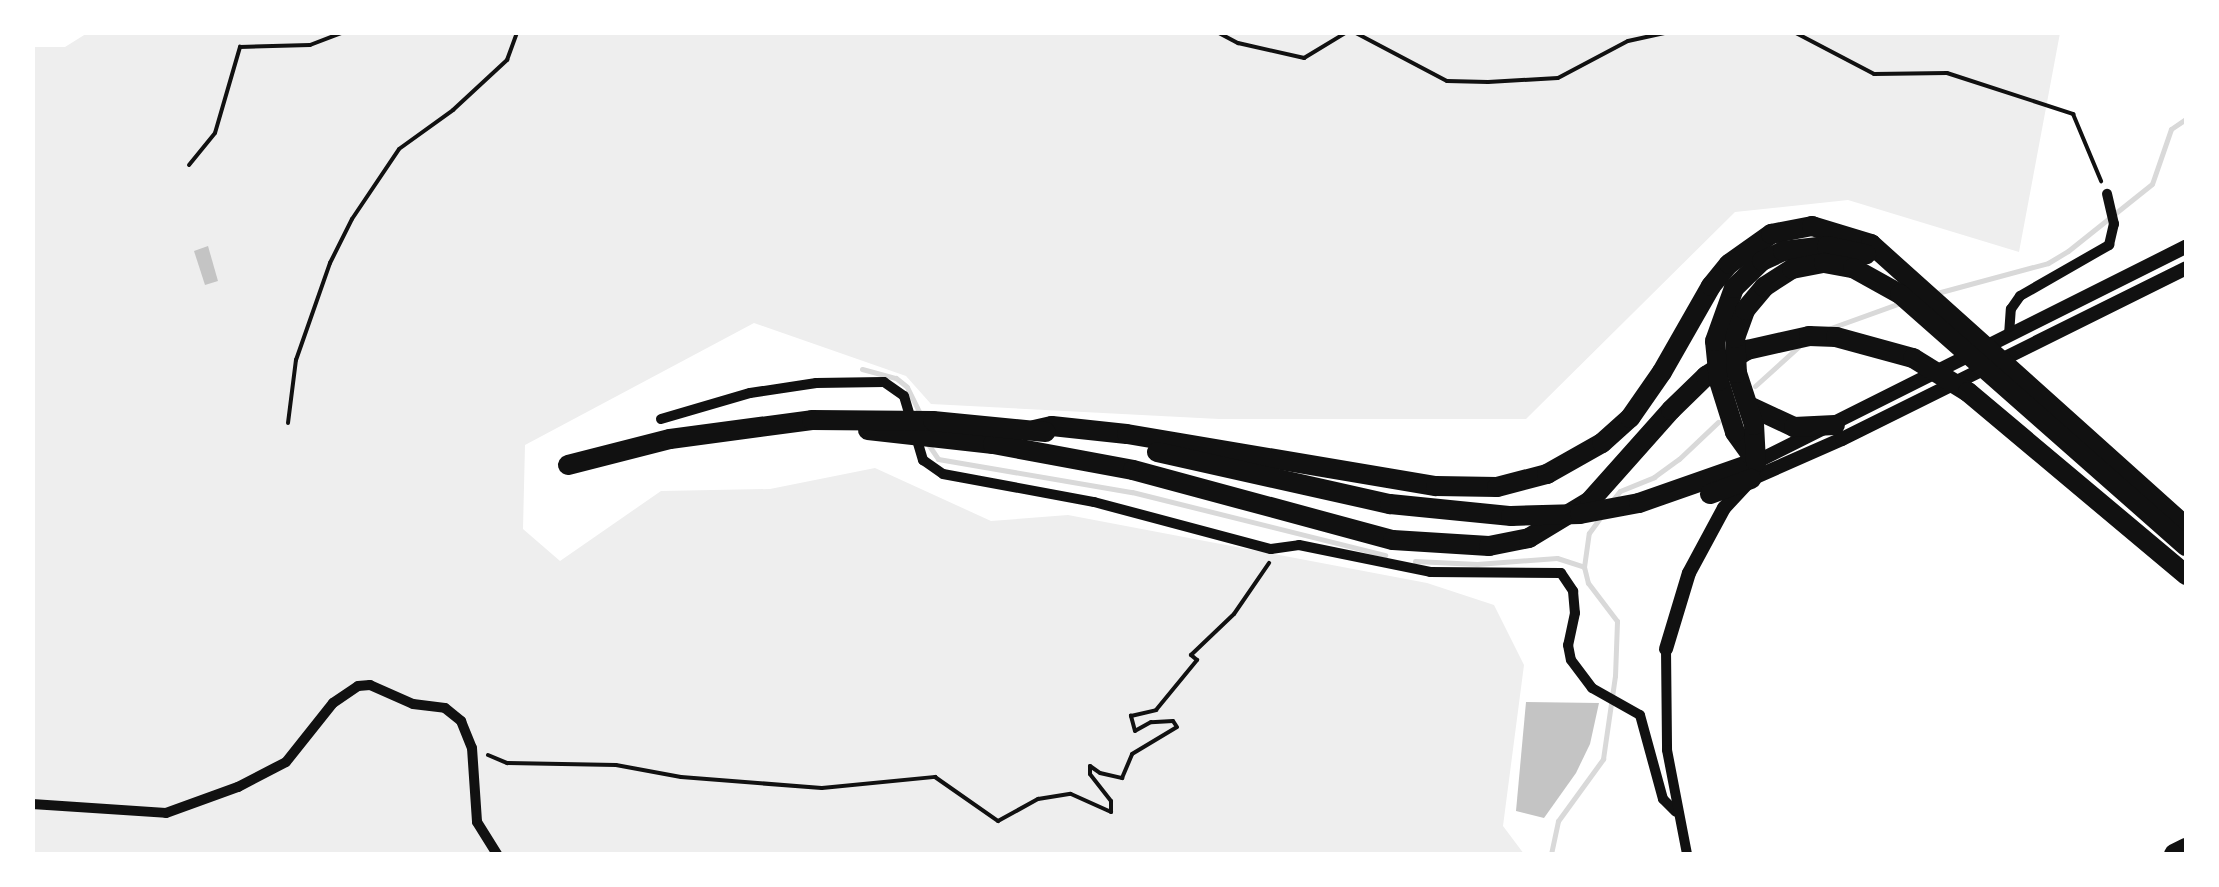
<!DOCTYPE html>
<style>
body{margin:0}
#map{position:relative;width:2219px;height:887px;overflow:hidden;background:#fff;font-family:"PT Serif",serif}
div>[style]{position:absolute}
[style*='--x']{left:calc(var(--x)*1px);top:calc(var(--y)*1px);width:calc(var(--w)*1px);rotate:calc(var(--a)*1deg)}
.green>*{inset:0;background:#eee}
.stream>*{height:5px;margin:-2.5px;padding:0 2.5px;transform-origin:2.5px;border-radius:2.5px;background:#d9d9d9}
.building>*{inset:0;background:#c4c4c4}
.path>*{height:4px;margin:-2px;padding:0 2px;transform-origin:2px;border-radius:2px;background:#111}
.minor>*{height:10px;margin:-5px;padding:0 5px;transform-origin:5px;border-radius:5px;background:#111}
.tertiary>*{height:14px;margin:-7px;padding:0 7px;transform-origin:7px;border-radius:7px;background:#111}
.motorway>*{height:20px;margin:-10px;padding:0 10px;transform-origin:10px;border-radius:10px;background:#111}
span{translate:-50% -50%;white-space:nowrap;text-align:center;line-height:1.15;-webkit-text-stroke:10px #fff;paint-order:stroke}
.frame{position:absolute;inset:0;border:35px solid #fff;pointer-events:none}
</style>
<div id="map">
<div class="green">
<i style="clip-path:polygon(89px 32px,2060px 33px,2019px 252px,1848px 200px,1735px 212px,1526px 419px,1219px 419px,931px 404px,906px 376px,754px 323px,525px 445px,523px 529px,560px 561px,661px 491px,770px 489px,875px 468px,991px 521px,1068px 515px,1427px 583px,1494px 605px,1524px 665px,1503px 826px,1524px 854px,33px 854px,33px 47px,65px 47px)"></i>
</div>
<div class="stream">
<i style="--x:1937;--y:293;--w:115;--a:-15.1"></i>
<i style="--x:2048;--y:263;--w:23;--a:-31"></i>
<i style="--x:2068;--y:251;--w:107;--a:-38.6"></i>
<i style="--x:2152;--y:184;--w:58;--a:-70.9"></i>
<i style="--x:2171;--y:129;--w:18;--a:-34"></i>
<i style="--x:1828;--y:329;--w:80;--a:-19.8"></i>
<i style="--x:862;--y:369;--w:35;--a:15"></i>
<i style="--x:896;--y:378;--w:14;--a:39"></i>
<i style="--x:907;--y:387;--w:30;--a:64"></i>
<i style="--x:1755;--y:386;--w:58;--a:-42.2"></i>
<i style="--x:928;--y:444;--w:18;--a:56"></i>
<i style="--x:938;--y:459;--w:197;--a:9.7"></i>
<i style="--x:1132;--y:492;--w:261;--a:14"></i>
<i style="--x:1611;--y:502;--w:14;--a:-51"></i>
<i style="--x:1620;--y:491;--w:37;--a:-22"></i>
<i style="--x:1654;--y:477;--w:31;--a:-36"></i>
<i style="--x:1679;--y:459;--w:54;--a:-43.5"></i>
<i style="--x:1415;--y:561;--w:62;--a:2.8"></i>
<i style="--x:1477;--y:564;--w:80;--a:-4.3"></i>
<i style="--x:1557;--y:558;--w:28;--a:18"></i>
<i style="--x:1551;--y:854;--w:34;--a:-78"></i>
<i style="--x:1558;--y:821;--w:77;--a:-54"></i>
<i style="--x:1603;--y:759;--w:84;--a:-81.8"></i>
<i style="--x:1615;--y:676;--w:55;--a:-87.9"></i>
<i style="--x:1617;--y:621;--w:48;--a:-127.3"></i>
<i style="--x:1588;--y:583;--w:16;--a:-104"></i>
<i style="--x:1584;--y:567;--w:34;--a:-82"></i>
<i style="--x:1589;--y:533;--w:22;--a:-54"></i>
</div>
<div class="building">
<i style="clip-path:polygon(208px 246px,218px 281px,205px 285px,194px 251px)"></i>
<i style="clip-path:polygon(1526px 702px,1599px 703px,1590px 744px,1576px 773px,1544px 818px,1516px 811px)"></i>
</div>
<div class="path">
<i style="--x:1217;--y:32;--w:24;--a:28"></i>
<i style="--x:1238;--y:43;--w:68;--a:12.8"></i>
<i style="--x:1304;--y:58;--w:50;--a:-31.2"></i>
<i style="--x:1354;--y:32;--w:105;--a:27.8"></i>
<i style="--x:1447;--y:81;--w:41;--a:1.4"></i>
<i style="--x:1488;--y:82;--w:70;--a:-3.3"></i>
<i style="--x:1558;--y:78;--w:79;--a:-27.9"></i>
<i style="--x:1628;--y:41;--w:42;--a:-12.4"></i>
<i style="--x:1794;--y:32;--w:90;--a:27.7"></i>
<i style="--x:1874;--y:74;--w:73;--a:-0.8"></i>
<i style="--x:1947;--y:73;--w:133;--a:18"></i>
<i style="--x:2073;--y:114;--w:73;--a:67.3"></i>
<i style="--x:189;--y:165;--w:41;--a:-50.9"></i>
<i style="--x:215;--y:133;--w:90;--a:-73.8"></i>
<i style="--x:240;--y:47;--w:70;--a:-1.6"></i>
<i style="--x:310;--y:45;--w:36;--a:-21"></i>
<i style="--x:288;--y:423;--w:64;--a:-82.8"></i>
<i style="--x:296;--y:360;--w:103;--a:-70.7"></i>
<i style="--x:330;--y:263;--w:49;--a:-63.4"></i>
<i style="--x:352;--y:219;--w:84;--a:-56.1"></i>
<i style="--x:399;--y:149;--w:67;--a:-35.8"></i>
<i style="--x:453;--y:110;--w:74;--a:-42.8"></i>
<i style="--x:507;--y:60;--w:30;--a:-70"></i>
<i style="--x:488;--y:755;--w:21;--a:23"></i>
<i style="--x:507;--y:763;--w:109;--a:1.1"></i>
<i style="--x:616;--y:765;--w:66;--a:10.5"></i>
<i style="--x:681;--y:777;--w:141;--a:4.5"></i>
<i style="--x:822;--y:788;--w:114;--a:-5.6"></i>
<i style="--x:935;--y:777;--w:77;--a:34.9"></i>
<i style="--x:998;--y:821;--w:46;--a:-28.8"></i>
<i style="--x:1038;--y:799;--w:33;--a:-9"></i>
<i style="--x:1071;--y:794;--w:44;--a:24.2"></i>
<i style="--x:1111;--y:812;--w:11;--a:-90"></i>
<i style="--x:1111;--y:801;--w:34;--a:-128"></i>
<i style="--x:1090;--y:774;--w:8;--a:-90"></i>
<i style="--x:1090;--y:766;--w:12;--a:35"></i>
<i style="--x:1100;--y:773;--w:23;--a:13"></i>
<i style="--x:1122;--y:778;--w:26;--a:-67"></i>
<i style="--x:1132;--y:754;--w:52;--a:-31"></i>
<i style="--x:1177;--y:727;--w:7;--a:-124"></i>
<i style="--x:1173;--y:721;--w:22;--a:177"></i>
<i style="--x:1151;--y:722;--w:18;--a:151"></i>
<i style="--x:1135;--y:731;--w:16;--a:-105"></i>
<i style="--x:1131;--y:716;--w:26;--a:-13"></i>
<i style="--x:1156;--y:710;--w:65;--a:-50.6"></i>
<i style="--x:1197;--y:660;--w:8;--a:-140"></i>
<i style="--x:1191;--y:655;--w:59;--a:-43.6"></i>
<i style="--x:1234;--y:614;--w:62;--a:-55.5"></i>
</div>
<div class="minor">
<i style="--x:2009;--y:335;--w:26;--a:-86"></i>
<i style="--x:2011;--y:309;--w:16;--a:-55"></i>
<i style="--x:2020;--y:296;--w:103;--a:-29.8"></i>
<i style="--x:2109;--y:245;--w:22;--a:-77"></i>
<i style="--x:2114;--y:224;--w:31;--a:-103"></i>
<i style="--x:661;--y:419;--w:93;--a:-16.3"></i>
<i style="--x:750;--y:393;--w:67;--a:-8.6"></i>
<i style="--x:816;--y:383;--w:68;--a:-0.8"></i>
<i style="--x:884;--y:382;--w:24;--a:35"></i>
<i style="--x:904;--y:396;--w:67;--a:73.5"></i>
<i style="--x:923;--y:460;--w:24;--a:35"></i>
<i style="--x:943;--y:474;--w:154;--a:10.5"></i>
<i style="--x:1094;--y:502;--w:183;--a:14.9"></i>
<i style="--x:1271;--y:549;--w:28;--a:-8"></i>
<i style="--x:1299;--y:545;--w:134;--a:11.6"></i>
<i style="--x:1430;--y:572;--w:131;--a:0.4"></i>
<i style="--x:1561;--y:573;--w:22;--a:56"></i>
<i style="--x:1573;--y:591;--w:22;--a:85"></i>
<i style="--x:1575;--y:613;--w:33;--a:102"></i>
<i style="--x:1568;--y:645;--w:15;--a:79"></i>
<i style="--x:1571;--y:660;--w:35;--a:53"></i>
<i style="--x:1592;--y:688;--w:55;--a:29.4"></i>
<i style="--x:1640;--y:715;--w:87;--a:74.7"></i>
<i style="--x:1663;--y:799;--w:18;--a:45"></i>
<i style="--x:1666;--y:649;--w:101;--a:89.4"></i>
<i style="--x:1667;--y:750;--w:106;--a:79.1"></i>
<i style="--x:32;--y:804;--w:134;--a:3.8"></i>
<i style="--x:166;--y:813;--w:77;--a:-19.9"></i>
<i style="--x:238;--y:787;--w:54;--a:-27.5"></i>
<i style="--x:286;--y:762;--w:75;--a:-51.5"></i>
<i style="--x:333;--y:703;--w:30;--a:-34"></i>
<i style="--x:358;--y:686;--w:12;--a:-5"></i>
<i style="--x:370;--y:685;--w:47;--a:23.8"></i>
<i style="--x:413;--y:704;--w:32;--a:7"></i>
<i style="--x:445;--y:708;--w:21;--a:39"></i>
<i style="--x:461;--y:721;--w:29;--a:68"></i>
<i style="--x:472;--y:748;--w:74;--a:86.1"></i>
<i style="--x:477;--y:822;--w:38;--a:58"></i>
</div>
<div class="tertiary">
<i style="--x:1751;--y:479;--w:99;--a:-23.7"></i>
<i style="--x:1842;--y:439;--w:384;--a:-26.4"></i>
<i style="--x:1666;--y:649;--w:79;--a:-73.2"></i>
<i style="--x:1689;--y:573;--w:74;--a:-61.7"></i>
<i style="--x:1724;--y:508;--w:40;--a:-47"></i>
<i style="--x:1751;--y:479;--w:18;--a:-74"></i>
<i style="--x:1756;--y:462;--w:481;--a:-26.6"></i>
</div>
<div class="motorway">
<i style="--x:1749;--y:406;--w:50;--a:25"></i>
<i style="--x:1794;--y:427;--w:41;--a:-2.8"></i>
<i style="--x:868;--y:430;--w:126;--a:6.4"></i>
<i style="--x:993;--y:444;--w:142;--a:10.5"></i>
<i style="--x:1133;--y:470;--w:269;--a:15.1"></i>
<i style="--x:1393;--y:540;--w:96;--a:3.6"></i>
<i style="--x:1489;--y:546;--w:41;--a:-11.3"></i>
<i style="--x:1529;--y:538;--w:71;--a:-31.2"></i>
<i style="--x:1590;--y:501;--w:122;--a:-48.3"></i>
<i style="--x:1671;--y:410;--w:49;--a:-44.2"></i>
<i style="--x:1706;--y:376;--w:49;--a:-32.4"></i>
<i style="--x:1747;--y:350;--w:64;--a:-12.7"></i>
<i style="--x:1809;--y:336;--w:27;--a:2"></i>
<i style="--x:1836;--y:337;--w:80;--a:15.3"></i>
<i style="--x:1913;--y:358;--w:65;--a:31.7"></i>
<i style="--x:1968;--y:392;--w:285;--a:40"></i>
<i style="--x:1034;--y:430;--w:18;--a:-13"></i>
<i style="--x:1052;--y:426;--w:75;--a:6.1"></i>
<i style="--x:1127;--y:434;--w:313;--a:9.6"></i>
<i style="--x:1436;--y:486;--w:61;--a:0.9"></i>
<i style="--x:1497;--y:487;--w:52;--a:-14.6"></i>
<i style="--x:1547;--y:474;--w:63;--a:-29.4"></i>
<i style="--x:1602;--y:443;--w:38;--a:-42"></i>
<i style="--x:1630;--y:418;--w:56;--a:-55.2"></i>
<i style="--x:1662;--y:372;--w:99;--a:-60.3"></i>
<i style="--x:1711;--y:286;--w:28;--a:-51"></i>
<i style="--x:1729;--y:264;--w:52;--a:-35.5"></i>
<i style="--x:1771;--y:234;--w:42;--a:-11"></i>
<i style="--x:1812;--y:226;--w:62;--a:17"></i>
<i style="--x:1871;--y:244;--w:423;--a:41.9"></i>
<i style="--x:1157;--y:452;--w:239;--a:12.6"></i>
<i style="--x:1390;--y:504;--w:122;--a:5.7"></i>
<i style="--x:1511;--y:516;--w:69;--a:-1.7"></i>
<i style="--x:1580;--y:514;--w:60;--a:-10.6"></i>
<i style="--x:1639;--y:503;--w:124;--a:-19.3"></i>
<i style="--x:1755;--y:460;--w:34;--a:-126"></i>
<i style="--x:1735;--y:432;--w:53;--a:-107.4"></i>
<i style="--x:1719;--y:381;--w:40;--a:-95.7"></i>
<i style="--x:1715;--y:341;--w:56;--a:-70.3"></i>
<i style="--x:1734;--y:288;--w:39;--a:-44"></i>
<i style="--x:1762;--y:261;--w:23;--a:-25"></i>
<i style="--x:1783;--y:251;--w:44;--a:-6.5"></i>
<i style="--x:1827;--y:246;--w:40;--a:12"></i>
<i style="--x:1756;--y:462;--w:37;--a:-93"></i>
<i style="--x:1754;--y:425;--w:55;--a:-108.1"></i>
<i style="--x:1737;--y:373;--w:35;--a:-93"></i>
<i style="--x:1735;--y:338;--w:30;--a:-70"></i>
<i style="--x:1745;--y:310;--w:30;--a:-50"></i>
<i style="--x:1764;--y:287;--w:33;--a:-33"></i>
<i style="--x:1792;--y:269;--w:33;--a:-11"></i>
<i style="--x:1824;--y:263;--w:29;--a:10"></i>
<i style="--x:1853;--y:268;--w:54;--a:29"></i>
<i style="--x:1900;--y:294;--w:381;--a:41.4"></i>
<i style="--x:568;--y:465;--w:105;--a:-14.3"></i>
<i style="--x:670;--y:439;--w:143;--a:-7.6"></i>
<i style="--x:812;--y:420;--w:121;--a:0.5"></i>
<i style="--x:933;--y:421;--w:113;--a:5.6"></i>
<i style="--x:1710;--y:494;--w:44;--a:-20.1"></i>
<i style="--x:2174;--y:854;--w:13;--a:-27"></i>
</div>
<div class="frame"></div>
</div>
